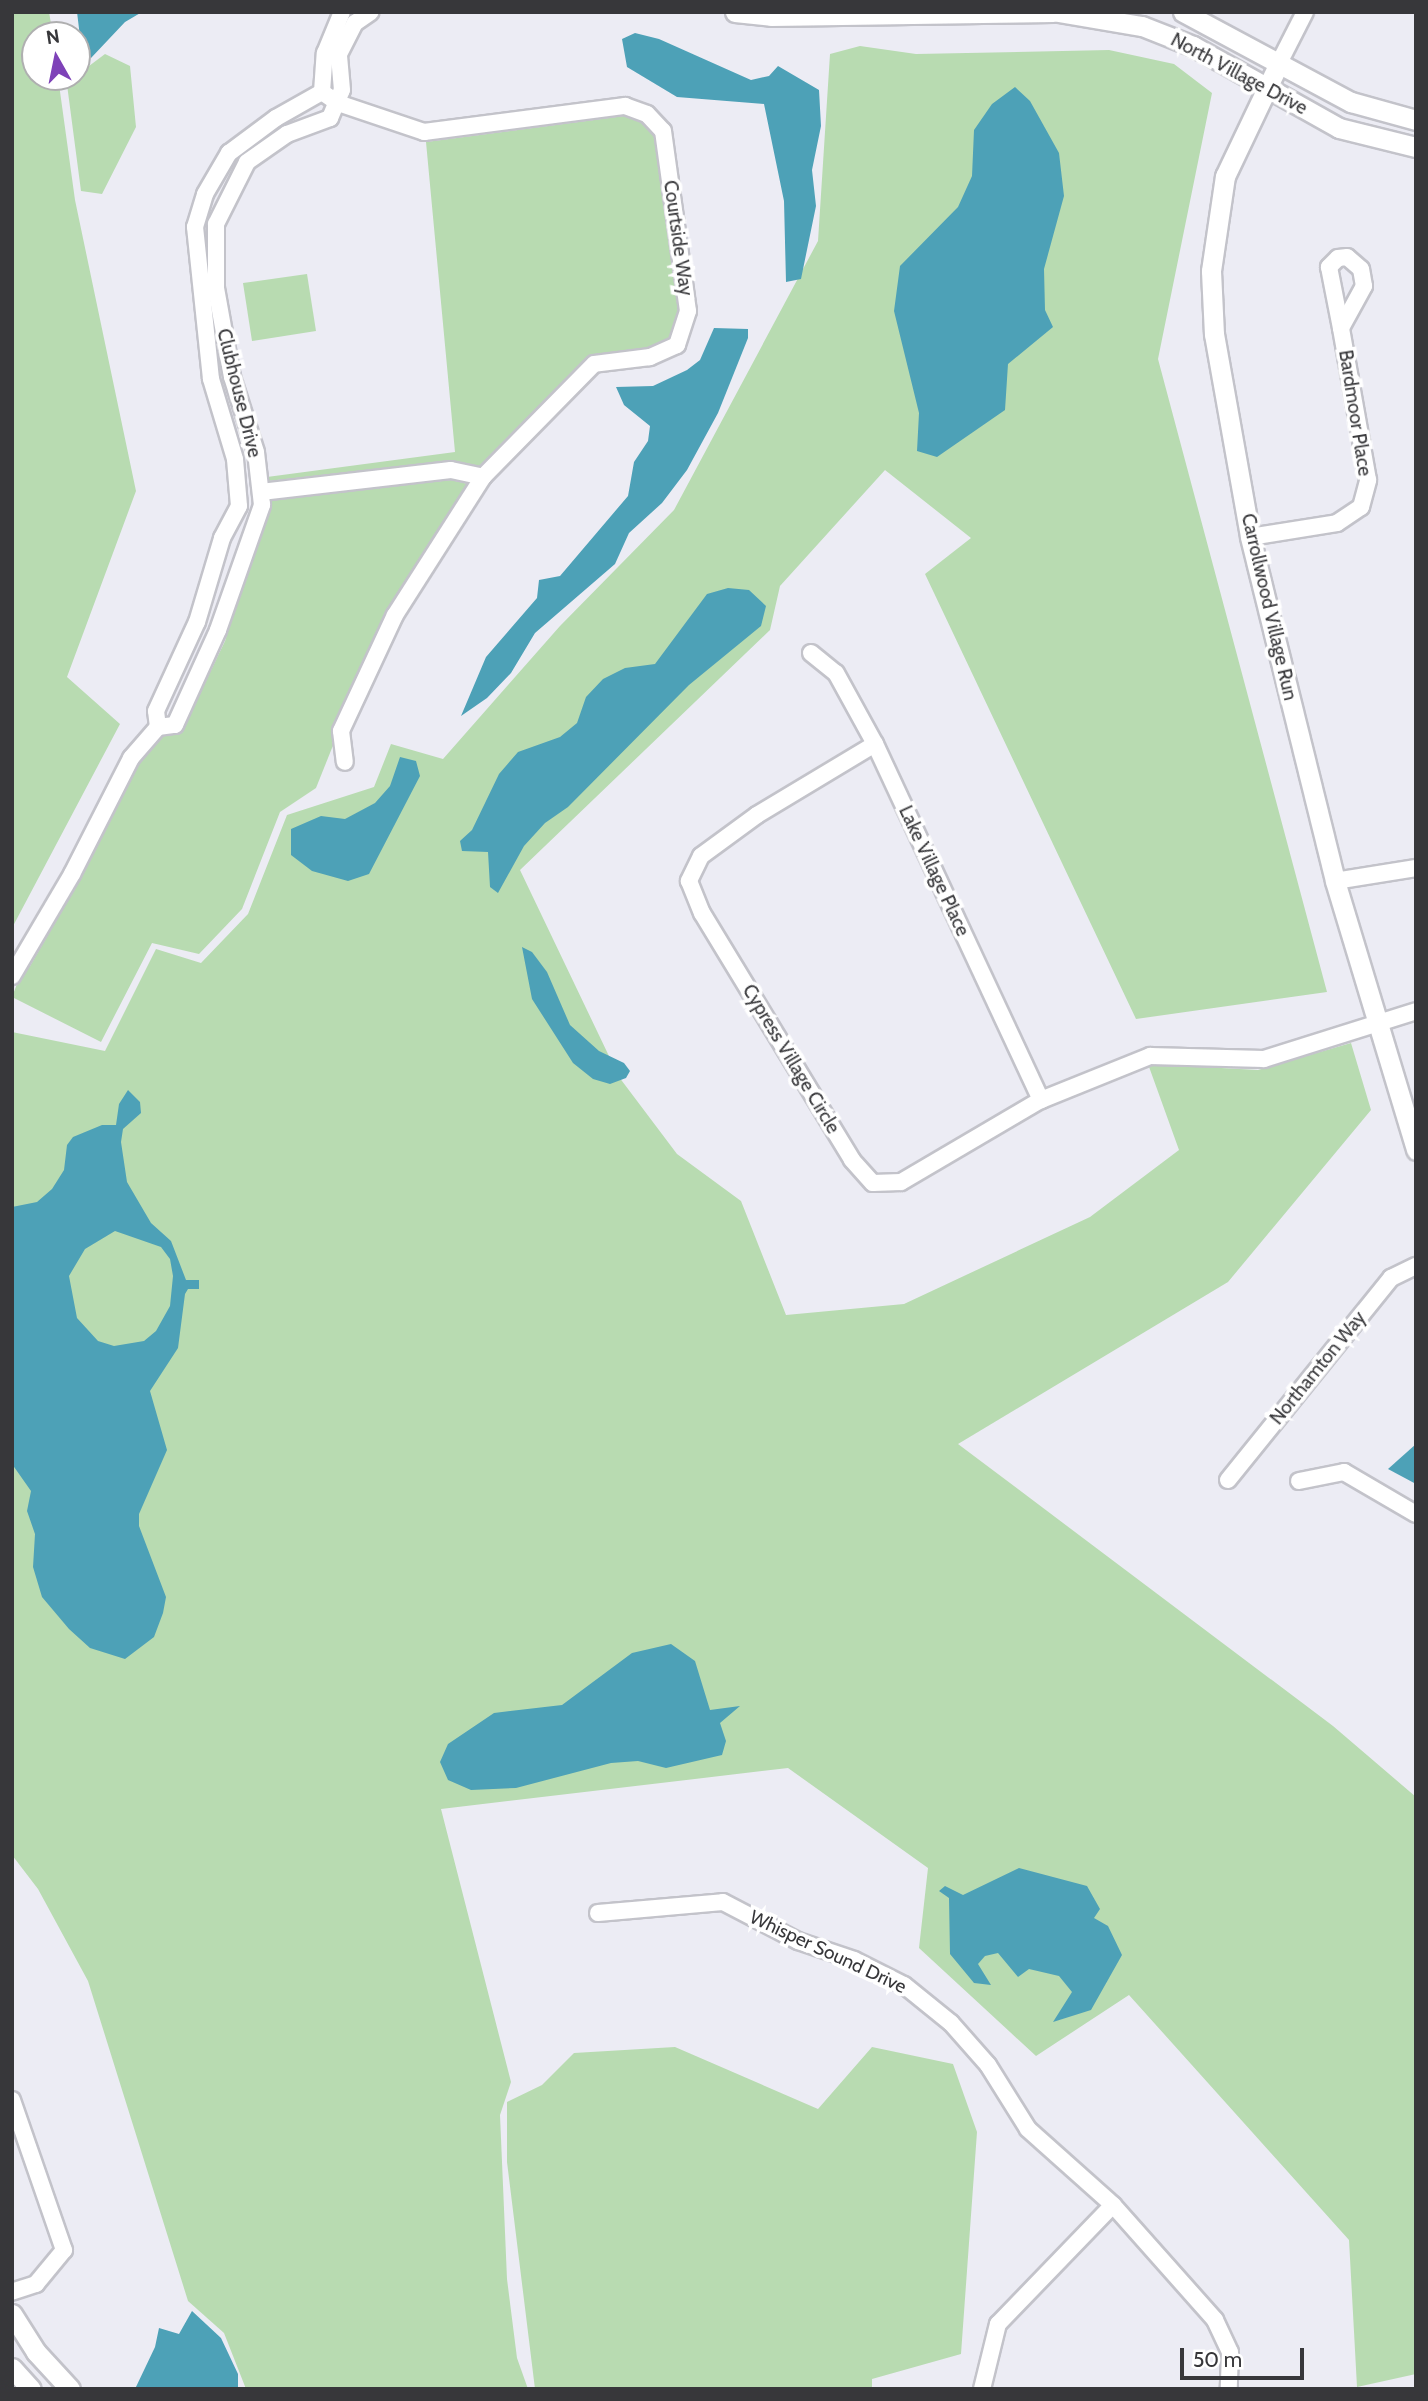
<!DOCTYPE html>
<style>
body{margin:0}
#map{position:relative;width:1428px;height:2401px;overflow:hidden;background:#ececf4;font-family:Cabin,sans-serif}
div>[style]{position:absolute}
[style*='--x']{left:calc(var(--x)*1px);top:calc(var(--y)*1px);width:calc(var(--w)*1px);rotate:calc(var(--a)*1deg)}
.green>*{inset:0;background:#b8dbb1}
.water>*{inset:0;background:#4da1b7}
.roads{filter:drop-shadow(2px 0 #c3c3ca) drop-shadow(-2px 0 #c3c3ca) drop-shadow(0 2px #c3c3ca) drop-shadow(0 -2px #c3c3ca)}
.minor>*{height:16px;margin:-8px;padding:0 8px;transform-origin:8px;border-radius:8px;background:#fff}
.tertiary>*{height:19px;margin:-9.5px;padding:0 9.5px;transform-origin:9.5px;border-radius:9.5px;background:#fff}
span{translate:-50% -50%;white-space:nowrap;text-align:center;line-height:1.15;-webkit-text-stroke:7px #fff;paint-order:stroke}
.street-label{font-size:19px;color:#37373a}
.frame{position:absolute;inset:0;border:14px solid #37373a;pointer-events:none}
.north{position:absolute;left:21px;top:21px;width:70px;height:70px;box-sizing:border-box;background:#fff;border:2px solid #afafb0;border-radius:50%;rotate:351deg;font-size:19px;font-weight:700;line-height:28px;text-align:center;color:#37373a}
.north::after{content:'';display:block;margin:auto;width:24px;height:32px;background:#7e42b8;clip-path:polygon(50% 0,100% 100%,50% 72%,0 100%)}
.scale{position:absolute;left:1180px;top:2348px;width:124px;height:32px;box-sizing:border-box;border:4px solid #37373a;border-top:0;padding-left:9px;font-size:21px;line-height:24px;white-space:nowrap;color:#37373a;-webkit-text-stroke:5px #fff;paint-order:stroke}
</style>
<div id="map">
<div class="green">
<i style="clip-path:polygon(12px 12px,49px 12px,53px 35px,35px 35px,35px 77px,58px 77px,75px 200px,136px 491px,67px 677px,120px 724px,12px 928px)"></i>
<i style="clip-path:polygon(860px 46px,916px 54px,1109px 50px,1174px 64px,1212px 93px,1158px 359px,1327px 992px,1136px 1019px,925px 574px,971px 538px,885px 470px,780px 586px,770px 630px,520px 870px,619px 1077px,677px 1154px,741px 1201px,786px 1315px,904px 1304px,1090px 1217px,1179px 1150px,1148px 1064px,1258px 1070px,1351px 1043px,1371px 1110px,1228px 1282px,958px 1444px,1333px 1726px,1416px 1797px,1416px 2374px,1357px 2387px,1349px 2240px,1129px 1995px,1036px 2056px,919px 1948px,928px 1868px,788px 1768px,441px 1809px,511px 2082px,500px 2115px,507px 2279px,517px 2358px,528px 2389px,246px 2389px,224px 2333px,188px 2301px,88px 1981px,38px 1889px,12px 1855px,12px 1032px,105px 1051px,156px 949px,201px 963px,248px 914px,287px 815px,374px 787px,391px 744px,443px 759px,560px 626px,674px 510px,818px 241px,830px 54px)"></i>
<i style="clip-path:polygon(77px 52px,89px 66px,105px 54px,130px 66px,136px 127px,102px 194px,81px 191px,66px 77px,77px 77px)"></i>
<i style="clip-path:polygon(624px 116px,643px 122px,655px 136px,680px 310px,670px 338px,647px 348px,589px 356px,480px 467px,449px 461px,268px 481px,267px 477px,455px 452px,426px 142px)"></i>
<i style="clip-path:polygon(307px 274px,316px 331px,252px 341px,243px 283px)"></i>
<i style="clip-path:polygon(451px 480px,468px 484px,387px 611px,334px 726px,334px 743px,316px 788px,280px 812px,242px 909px,199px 954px,152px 943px,101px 1042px,12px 997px,25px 963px,30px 966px,80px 879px,138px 763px,161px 736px,183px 729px,225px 641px,270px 500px)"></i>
<i style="clip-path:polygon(675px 2047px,818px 2109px,872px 2047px,953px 2064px,977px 2132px,961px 2354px,872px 2379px,872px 2389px,535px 2389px,507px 2162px,507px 2102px,542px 2085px,574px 2053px)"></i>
</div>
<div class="water">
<i style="clip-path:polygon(77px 12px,142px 12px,125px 22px,91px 58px,81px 45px)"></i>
<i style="clip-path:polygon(635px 33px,659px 39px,751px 80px,769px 76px,778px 66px,819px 90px,821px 126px,812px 170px,816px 206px,801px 279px,786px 282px,784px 201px,764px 104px,677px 97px,627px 67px,622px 39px)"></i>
<i style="clip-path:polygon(1015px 87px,1030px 101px,1059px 153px,1064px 196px,1044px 269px,1045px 310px,1053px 327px,1008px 364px,1005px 410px,937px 457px,917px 451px,919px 413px,894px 311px,900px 266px,958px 207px,972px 176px,974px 130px,992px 104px)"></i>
<i style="clip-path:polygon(714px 328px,748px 329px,748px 338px,718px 413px,687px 470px,662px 503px,629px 533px,615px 564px,535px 633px,511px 673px,487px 698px,461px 716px,486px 657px,537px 598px,539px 580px,560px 576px,628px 496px,634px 462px,648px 441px,650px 426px,624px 405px,616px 387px,653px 386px,687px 370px,700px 360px)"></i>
<i style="clip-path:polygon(728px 588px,749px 590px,766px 606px,761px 626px,689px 685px,568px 807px,545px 823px,524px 846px,498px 893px,490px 887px,488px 852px,462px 851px,460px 841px,472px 830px,499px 774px,518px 752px,560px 737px,577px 723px,586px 697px,603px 679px,625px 668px,655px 664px,707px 594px)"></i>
<i style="clip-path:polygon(400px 757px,416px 761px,420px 776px,369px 874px,348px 881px,312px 871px,291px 855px,291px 829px,321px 816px,345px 819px,375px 803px,390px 786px)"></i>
<i style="clip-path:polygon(522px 947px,532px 952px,547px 972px,570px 1025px,599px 1051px,624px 1063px,630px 1071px,626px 1078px,610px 1084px,593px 1079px,573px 1063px,532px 999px)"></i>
<i style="clip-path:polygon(evenodd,128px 1090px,140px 1102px,141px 1113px,123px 1129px,121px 1142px,127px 1182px,151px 1223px,171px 1241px,186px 1280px,199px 1280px,199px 1289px,188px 1289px,185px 1294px,178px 1348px,150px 1391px,167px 1450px,139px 1514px,139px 1526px,166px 1597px,163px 1613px,154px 1637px,125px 1659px,90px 1648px,69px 1629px,42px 1597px,33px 1567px,35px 1534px,27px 1511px,31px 1491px,12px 1464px,12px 1207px,37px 1202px,52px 1189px,64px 1170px,67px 1145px,73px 1137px,102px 1125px,116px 1125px,119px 1104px,128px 1090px,115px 1231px,161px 1247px,170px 1259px,173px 1276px,170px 1306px,156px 1331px,144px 1341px,114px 1346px,98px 1341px,77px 1318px,69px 1276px,85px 1249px,115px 1231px)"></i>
<i style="clip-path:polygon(1416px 1444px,1416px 1484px,1388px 1469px)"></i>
<i style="clip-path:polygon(671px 1644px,695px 1661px,710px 1710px,740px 1706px,720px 1723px,726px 1741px,722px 1755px,666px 1768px,638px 1761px,611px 1763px,516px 1788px,471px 1790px,448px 1780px,440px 1762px,448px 1744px,494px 1713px,562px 1705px,632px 1653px)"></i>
<i style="clip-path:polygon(1019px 1868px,1087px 1886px,1100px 1909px,1094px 1918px,1108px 1926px,1122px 1955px,1091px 2010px,1053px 2022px,1072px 1992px,1059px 1976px,1029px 1969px,1018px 1977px,998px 1953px,985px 1956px,978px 1964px,991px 1985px,974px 1983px,950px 1954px,949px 1898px,939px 1891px,945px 1886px,963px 1895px)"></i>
<i style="clip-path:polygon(192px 2311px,221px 2338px,238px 2374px,238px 2389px,135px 2389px,155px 2347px,159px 2328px,179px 2334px)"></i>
</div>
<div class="roads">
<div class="minor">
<i style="--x:1279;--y:63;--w:57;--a:-63"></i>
<i style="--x:322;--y:92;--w:19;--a:35"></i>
<i style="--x:338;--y:103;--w:91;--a:18.6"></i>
<i style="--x:424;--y:132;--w:203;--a:-7.4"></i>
<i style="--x:625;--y:106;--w:23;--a:20"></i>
<i style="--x:647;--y:114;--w:23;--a:47"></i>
<i style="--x:663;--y:131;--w:182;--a:82.1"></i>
<i style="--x:688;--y:311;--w:36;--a:108"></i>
<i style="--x:677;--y:345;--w:30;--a:156"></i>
<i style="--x:650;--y:357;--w:56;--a:172.9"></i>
<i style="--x:594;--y:364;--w:158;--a:134.5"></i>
<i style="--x:483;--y:477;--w:164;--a:122.5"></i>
<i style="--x:395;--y:615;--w:128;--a:115"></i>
<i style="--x:341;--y:731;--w:31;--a:83"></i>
<i style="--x:261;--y:492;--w:191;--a:-6.6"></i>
<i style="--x:451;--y:470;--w:33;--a:12"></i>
<i style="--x:1250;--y:537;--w:88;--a:-9.1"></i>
<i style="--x:1337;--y:523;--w:29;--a:-34"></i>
<i style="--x:1361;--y:507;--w:28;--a:-75"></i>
<i style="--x:1368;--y:480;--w:154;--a:-100.1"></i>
<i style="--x:1341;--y:328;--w:48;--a:-61.3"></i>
<i style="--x:1364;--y:286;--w:17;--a:-100"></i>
<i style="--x:1361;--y:269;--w:18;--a:-139"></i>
<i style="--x:1347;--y:257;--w:9;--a:174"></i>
<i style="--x:1338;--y:258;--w:13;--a:135"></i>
<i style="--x:1329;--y:267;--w:62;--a:78.9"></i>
<i style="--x:811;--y:653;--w:32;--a:39"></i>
<i style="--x:836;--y:673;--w:81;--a:61.2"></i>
<i style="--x:875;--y:744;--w:393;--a:65"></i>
<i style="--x:158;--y:727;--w:16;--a:-97"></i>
<i style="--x:156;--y:711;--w:98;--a:-65.3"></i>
<i style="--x:197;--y:622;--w:88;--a:-73.4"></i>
<i style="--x:222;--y:538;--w:36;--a:-62"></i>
<i style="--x:239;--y:506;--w:47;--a:-94.9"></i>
<i style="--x:235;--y:459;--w:84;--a:-106.7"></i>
<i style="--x:211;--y:379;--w:153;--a:-96"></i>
<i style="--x:195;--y:227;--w:34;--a:-73"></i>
<i style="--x:205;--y:194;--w:48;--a:-59.7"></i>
<i style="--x:229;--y:153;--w:59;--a:-36.7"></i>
<i style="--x:276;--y:118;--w:53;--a:-29.5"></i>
<i style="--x:322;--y:92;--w:39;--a:-86"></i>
<i style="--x:325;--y:53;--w:44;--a:-67.5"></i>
<i style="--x:875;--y:744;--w:138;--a:149"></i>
<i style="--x:757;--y:815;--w:69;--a:143.8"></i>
<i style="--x:701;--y:856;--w:28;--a:116"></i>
<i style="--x:689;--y:881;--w:35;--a:68"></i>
<i style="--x:702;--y:913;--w:289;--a:58.7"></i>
<i style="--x:852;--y:1160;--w:31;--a:48"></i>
<i style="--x:873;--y:1183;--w:28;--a:-2"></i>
<i style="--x:901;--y:1182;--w:162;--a:-30.4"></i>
<i style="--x:1041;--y:1100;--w:118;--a:-22"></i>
<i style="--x:1150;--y:1056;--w:114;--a:1.5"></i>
<i style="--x:1264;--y:1059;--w:159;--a:-17.5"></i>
<i style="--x:1335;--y:881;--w:82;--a:-9.1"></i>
<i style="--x:12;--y:976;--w:118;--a:-59.5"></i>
<i style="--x:72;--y:874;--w:130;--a:-63"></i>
<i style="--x:131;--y:758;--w:41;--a:-48.9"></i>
<i style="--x:158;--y:727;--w:17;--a:-7"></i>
<i style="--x:175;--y:725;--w:104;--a:-65.6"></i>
<i style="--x:218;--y:630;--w:133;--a:-70.6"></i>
<i style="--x:262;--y:505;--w:53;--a:-96.5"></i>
<i style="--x:256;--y:452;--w:79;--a:-107.7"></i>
<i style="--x:232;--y:377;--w:90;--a:-100.2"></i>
<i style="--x:216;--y:288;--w:64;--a:-90"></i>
<i style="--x:216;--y:224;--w:69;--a:-63.4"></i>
<i style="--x:247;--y:162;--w:49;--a:-35"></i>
<i style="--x:287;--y:134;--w:46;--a:-20.4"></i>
<i style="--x:330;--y:118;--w:30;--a:-67"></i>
<i style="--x:342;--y:90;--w:36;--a:-95"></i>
<i style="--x:339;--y:54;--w:35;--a:-63"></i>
<i style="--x:355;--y:23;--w:19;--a:-35"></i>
<i style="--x:1228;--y:1480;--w:260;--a:-51.1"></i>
<i style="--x:1391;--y:1278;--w:28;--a:-26"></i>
<i style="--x:1299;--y:1481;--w:46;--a:-11.3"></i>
<i style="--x:1344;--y:1472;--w:83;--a:30.3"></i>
<i style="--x:598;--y:1913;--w:125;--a:-5"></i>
<i style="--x:723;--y:1902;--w:85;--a:27.5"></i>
<i style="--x:798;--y:1941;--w:59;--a:18.7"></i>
<i style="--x:854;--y:1960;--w:56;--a:26.6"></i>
<i style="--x:904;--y:1985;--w:60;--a:39"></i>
<i style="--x:951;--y:2023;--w:56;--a:48.6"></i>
<i style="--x:988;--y:2065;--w:75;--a:58"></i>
<i style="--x:1028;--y:2129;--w:114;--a:41.8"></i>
<i style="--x:1113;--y:2205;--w:154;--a:48.4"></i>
<i style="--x:1215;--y:2320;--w:35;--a:65"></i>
<i style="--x:1230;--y:2352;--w:37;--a:92"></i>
<i style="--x:12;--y:2100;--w:159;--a:70.9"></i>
<i style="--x:64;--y:2250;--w:44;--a:129.5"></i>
<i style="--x:36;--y:2284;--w:25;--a:162"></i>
<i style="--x:982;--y:2389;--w:67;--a:-76.2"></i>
<i style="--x:998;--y:2324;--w:165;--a:-46"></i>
</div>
<div class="tertiary">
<i style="--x:735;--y:12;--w:36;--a:6"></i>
<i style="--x:771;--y:16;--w:282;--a:-0.8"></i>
<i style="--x:1058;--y:12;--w:85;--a:9.5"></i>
<i style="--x:1142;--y:26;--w:55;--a:21.4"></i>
<i style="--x:1193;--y:46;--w:167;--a:29.3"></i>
<i style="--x:1339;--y:128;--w:79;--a:13.9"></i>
<i style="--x:1183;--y:12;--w:191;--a:28.2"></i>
<i style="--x:1351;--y:102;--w:67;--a:15.5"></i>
<i style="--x:1279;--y:63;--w:125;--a:115.5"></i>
<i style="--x:1225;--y:176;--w:96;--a:98.4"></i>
<i style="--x:1211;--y:271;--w:63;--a:87.3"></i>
<i style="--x:1214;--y:334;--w:206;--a:79.9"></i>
<i style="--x:1250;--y:537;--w:354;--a:76.1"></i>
<i style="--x:1335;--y:881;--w:281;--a:73.2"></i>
<i style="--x:12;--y:2314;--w:45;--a:57.7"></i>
<i style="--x:36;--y:2352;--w:50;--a:47.4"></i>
<i style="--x:12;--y:2368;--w:28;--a:48"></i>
</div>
</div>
<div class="street-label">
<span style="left:1239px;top:74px;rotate:28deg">North Village Drive</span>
<span style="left:678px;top:238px;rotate:82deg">Courtside Way</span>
<span style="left:239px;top:393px;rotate:76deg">Clubhouse Drive</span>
<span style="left:1355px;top:413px;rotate:81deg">Bardmoor Place</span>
<span style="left:1269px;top:607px;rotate:77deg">Carrollwood Village Run</span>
<span style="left:934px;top:871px;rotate:65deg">Lake Village Place</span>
<span style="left:791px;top:1059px;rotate:59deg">Cypress Village Circle</span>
<span style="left:1318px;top:1368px;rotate:-51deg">Northamton Way</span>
<span style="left:828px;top:1952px;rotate:25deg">Whisper Sound Drive</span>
</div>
<div class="frame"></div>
<div class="north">N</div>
<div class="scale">50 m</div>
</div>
